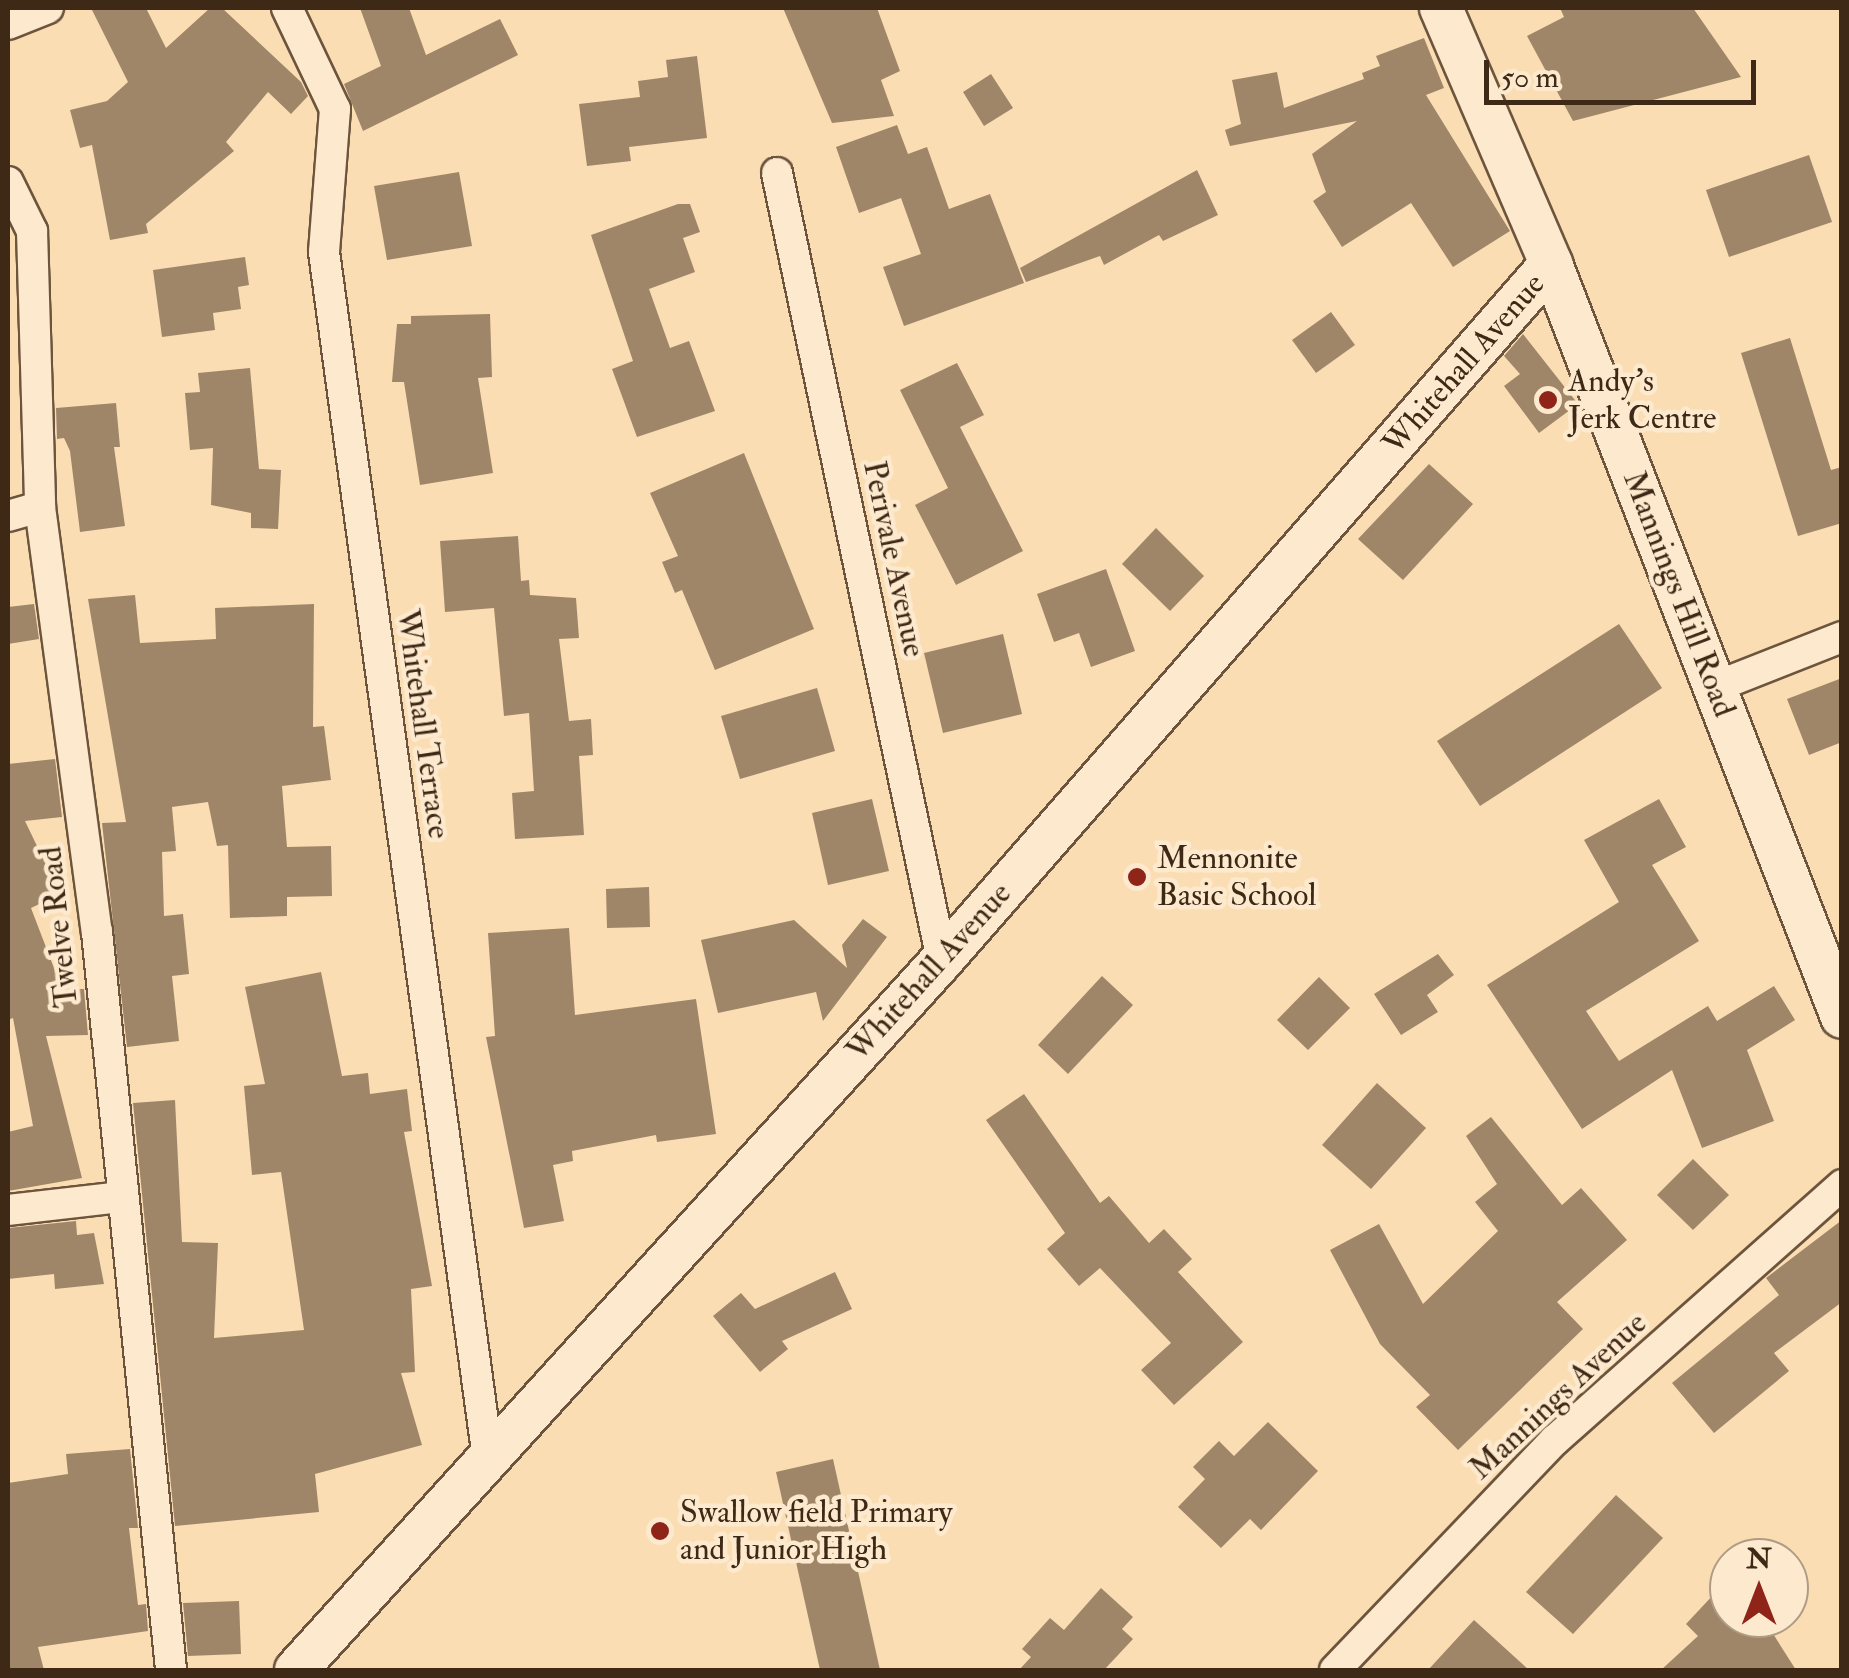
<!DOCTYPE html>
<style>
body{margin:0}
#map{position:relative;width:1849px;height:1678px;overflow:hidden;background:#fbddb3;font-family:"IM FELL Double Pica",serif}
div>[style]{position:absolute}
[style*='--x']{left:calc(var(--x)*1px);top:calc(var(--y)*1px);width:calc(var(--w)*1px);rotate:calc(var(--a)*1deg)}
.building>*{inset:0;background:#a08668}
.roads{filter:drop-shadow(2px 0 #6d553d) drop-shadow(-2px 0 #6d553d) drop-shadow(0 2px #6d553d) drop-shadow(0 -2px #6d553d)}
.street>*{height:30px;margin:-15px;padding:0 15px;transform-origin:15px;border-radius:15px;background:#fce9ce}
.secondary>*{height:42px;margin:-21px;padding:0 21px;transform-origin:21px;border-radius:21px;background:#fce9ce}
.dots>*{width:28px;height:28px;translate:-50% -50%;box-sizing:border-box;border:5px solid #fce9ce;border-radius:50%}
span{translate:-50% -50%;white-space:nowrap;text-align:center;line-height:1.15;-webkit-text-stroke:9px #fce9ce;paint-order:stroke}
.street-label{font-size:32px;color:#3e2816}
.poi-label{font-size:32px;color:#3e2816}
.left{translate:0 -50%;text-align:left}
.frame{position:absolute;inset:0;border:10px solid #3e2816;pointer-events:none}
.north{position:absolute;left:1709px;top:1538px;width:100px;height:100px;box-sizing:border-box;background:#fce9ce;border:2px solid #b09c84;border-radius:50%;rotate:0deg;font-size:28px;font-weight:700;line-height:40px;text-align:center;color:#3e2816}
.north::after{content:'';display:block;margin:auto;width:35px;height:45px;background:#8f2418;clip-path:polygon(50% 0,100% 100%,50% 72%,0 100%)}
.scale{position:absolute;left:1484px;top:60px;width:272px;height:45px;box-sizing:border-box;border:5px solid #3e2816;border-top:0;padding-left:12px;font-size:30px;line-height:35px;white-space:nowrap;color:#3e2816;-webkit-text-stroke:8px #fce9ce;paint-order:stroke}
</style>
<div id="map">
<div class="building">
<i style="clip-path:polygon(91px 8px,146px 8px,166px 48px,210px 8px,222px 8px,301px 82px,308px 96px,291px 114px,268px 92px,226px 142px,234px 151px,146px 224px,148px 233px,110px 240px,92px 145px,80px 148px,70px 110px,107px 101px,128px 82px)"></i>
<i style="clip-path:polygon(360px 8px,409px 8px,426px 55px,500px 19px,518px 55px,363px 131px,344px 84px,381px 66px)"></i>
<i style="clip-path:polygon(783px 8px,877px 8px,900px 71px,881px 80px,894px 116px,832px 123px)"></i>
<i style="clip-path:polygon(1560px 8px,1693px 8px,1741px 77px,1573px 121px,1527px 36px,1564px 17px)"></i>
<i style="clip-path:polygon(1424px 38px,1444px 88px,1426px 95px,1510px 231px,1453px 267px,1411px 203px,1342px 247px,1313px 201px,1326px 192px,1312px 154px,1357px 121px,1230px 146px,1225px 130px,1241px 124px,1232px 80px,1277px 72px,1284px 108px,1364px 79px,1362px 73px,1380px 66px,1376px 56px)"></i>
<i style="clip-path:polygon(697px 56px,707px 138px,629px 147px,631px 161px,587px 166px,579px 104px,640px 97px,638px 81px,668px 77px,666px 60px)"></i>
<i style="clip-path:polygon(991px 74px,1013px 108px,984px 126px,963px 92px)"></i>
<i style="clip-path:polygon(897px 125px,908px 154px,927px 147px,949px 209px,990px 194px,1024px 283px,904px 326px,883px 267px,921px 254px,901px 198px,859px 213px,836px 147px)"></i>
<i style="clip-path:polygon(1809px 155px,1832px 222px,1729px 257px,1706px 190px)"></i>
<i style="clip-path:polygon(1197px 170px,1218px 215px,1163px 241px,1159px 235px,1104px 265px,1100px 256px,1026px 282px,1020px 268px)"></i>
<i style="clip-path:polygon(459px 172px,472px 246px,387px 260px,374px 186px)"></i>
<i style="clip-path:polygon(678px 204px,690px 204px,700px 232px,683px 238px,695px 272px,649px 289px,670px 348px,689px 341px,715px 411px,637px 437px,612px 369px,633px 361px,591px 235px)"></i>
<i style="clip-path:polygon(245px 257px,249px 285px,238px 287px,241px 309px,213px 313px,215px 330px,162px 337px,153px 270px)"></i>
<i style="clip-path:polygon(1331px 312px,1355px 345px,1316px 373px,1292px 340px)"></i>
<i style="clip-path:polygon(490px 314px,492px 377px,478px 378px,493px 473px,420px 485px,404px 382px,392px 382px,397px 324px,411px 324px,411px 316px)"></i>
<i style="clip-path:polygon(1523px 334px,1578px 404px,1539px 433px,1504px 386px,1520px 374px,1504px 356px)"></i>
<i style="clip-path:polygon(1790px 338px,1831px 470px,1842px 467px,1842px 523px,1798px 536px,1741px 353px)"></i>
<i style="clip-path:polygon(957px 363px,984px 415px,960px 427px,1023px 551px,956px 585px,915px 505px,948px 488px,900px 390px)"></i>
<i style="clip-path:polygon(250px 368px,259px 469px,281px 470px,278px 529px,251px 528px,251px 513px,211px 505px,213px 448px,190px 450px,185px 393px,200px 392px,198px 373px)"></i>
<i style="clip-path:polygon(116px 403px,120px 447px,114px 447px,125px 526px,80px 532px,70px 451px,64px 438px,57px 439px,56px 408px)"></i>
<i style="clip-path:polygon(744px 453px,814px 629px,715px 670px,682px 590px,675px 593px,662px 562px,678px 556px,650px 493px)"></i>
<i style="clip-path:polygon(1429px 464px,1473px 504px,1403px 580px,1358px 539px)"></i>
<i style="clip-path:polygon(1156px 528px,1204px 576px,1170px 611px,1122px 564px)"></i>
<i style="clip-path:polygon(518px 536px,521px 581px,529px 580px,530px 595px,576px 598px,579px 638px,559px 639px,569px 721px,591px 719px,593px 755px,579px 756px,584px 835px,515px 839px,512px 793px,534px 791px,529px 713px,504px 716px,494px 608px,445px 612px,440px 541px)"></i>
<i style="clip-path:polygon(1106px 569px,1135px 651px,1091px 667px,1079px 633px,1054px 642px,1037px 594px)"></i>
<i style="clip-path:polygon(135px 595px,140px 643px,216px 639px,215px 608px,314px 604px,313px 727px,324px 726px,331px 780px,282px 786px,287px 847px,331px 846px,332px 896px,287px 897px,287px 916px,230px 918px,228px 845px,217px 846px,208px 802px,172px 807px,176px 851px,162px 852px,164px 916px,183px 914px,189px 974px,172px 976px,179px 1041px,127px 1047px,102px 823px,126px 822px,88px 599px)"></i>
<i style="clip-path:polygon(34px 604px,39px 639px,8px 644px,8px 607px)"></i>
<i style="clip-path:polygon(1619px 624px,1662px 688px,1480px 806px,1437px 741px)"></i>
<i style="clip-path:polygon(1003px 634px,1022px 714px,943px 733px,924px 653px)"></i>
<i style="clip-path:polygon(1842px 678px,1842px 742px,1809px 755px,1787px 699px)"></i>
<i style="clip-path:polygon(817px 688px,835px 751px,740px 779px,721px 716px)"></i>
<i style="clip-path:polygon(55px 759px,62px 817px,25px 821px,60px 894px,31px 908px,62px 989px,84px 989px,88px 1035px,46px 1036px,82px 1178px,8px 1191px,8px 1132px,33px 1126px,13px 1018px,8px 1020px,8px 764px)"></i>
<i style="clip-path:polygon(872px 799px,889px 871px,828px 885px,812px 813px)"></i>
<i style="clip-path:polygon(1659px 799px,1686px 847px,1652px 865px,1699px 941px,1586px 1011px,1619px 1061px,1708px 1006px,1717px 1021px,1774px 986px,1795px 1020px,1747px 1050px,1774px 1121px,1702px 1148px,1672px 1070px,1582px 1129px,1487px 985px,1619px 902px,1584px 840px)"></i>
<i style="clip-path:polygon(649px 887px,650px 927px,607px 928px,606px 889px)"></i>
<i style="clip-path:polygon(863px 919px,887px 937px,823px 1021px,816px 992px,718px 1013px,701px 940px,794px 920px,847px 968px,842px 945px)"></i>
<i style="clip-path:polygon(569px 928px,575px 1015px,696px 999px,716px 1134px,657px 1142px,656px 1135px,572px 1151px,573px 1161px,553px 1165px,564px 1221px,524px 1228px,486px 1037px,495px 1036px,488px 933px)"></i>
<i style="clip-path:polygon(1438px 954px,1454px 975px,1427px 995px,1438px 1012px,1401px 1035px,1374px 994px)"></i>
<i style="clip-path:polygon(321px 972px,342px 1076px,368px 1073px,370px 1094px,407px 1089px,412px 1131px,404px 1132px,432px 1286px,411px 1289px,415px 1372px,401px 1373px,422px 1445px,315px 1474px,319px 1512px,175px 1526px,133px 1103px,175px 1100px,182px 1242px,218px 1243px,214px 1338px,304px 1330px,281px 1172px,252px 1175px,244px 1086px,265px 1084px,245px 987px)"></i>
<i style="clip-path:polygon(1102px 976px,1133px 1005px,1068px 1074px,1038px 1045px)"></i>
<i style="clip-path:polygon(1319px 977px,1350px 1008px,1308px 1050px,1277px 1020px)"></i>
<i style="clip-path:polygon(1377px 1083px,1426px 1128px,1371px 1189px,1322px 1145px)"></i>
<i style="clip-path:polygon(1024px 1094px,1100px 1203px,1109px 1196px,1149px 1243px,1164px 1229px,1192px 1259px,1178px 1272px,1243px 1342px,1174px 1405px,1141px 1370px,1171px 1343px,1100px 1268px,1079px 1286px,1047px 1249px,1065px 1233px,986px 1120px)"></i>
<i style="clip-path:polygon(1491px 1117px,1562px 1205px,1581px 1188px,1627px 1240px,1557px 1302px,1583px 1329px,1458px 1450px,1416px 1407px,1430px 1395px,1380px 1344px,1330px 1250px,1379px 1224px,1423px 1304px,1498px 1231px,1475px 1202px,1497px 1184px,1466px 1136px)"></i>
<i style="clip-path:polygon(1693px 1159px,1729px 1195px,1693px 1230px,1657px 1195px)"></i>
<i style="clip-path:polygon(1842px 1220px,1842px 1302px,1774px 1353px,1789px 1371px,1714px 1433px,1672px 1383px,1779px 1295px,1766px 1278px)"></i>
<i style="clip-path:polygon(76px 1221px,77px 1235px,94px 1233px,104px 1284px,55px 1289px,54px 1274px,8px 1279px,8px 1228px)"></i>
<i style="clip-path:polygon(835px 1272px,852px 1309px,782px 1341px,788px 1349px,760px 1372px,713px 1316px,741px 1293px,755px 1309px)"></i>
<i style="clip-path:polygon(1268px 1422px,1318px 1471px,1261px 1530px,1250px 1519px,1221px 1548px,1178px 1507px,1205px 1479px,1193px 1467px,1219px 1441px,1234px 1456px)"></i>
<i style="clip-path:polygon(130px 1449px,138px 1528px,129px 1528px,138px 1605px,146px 1604px,148px 1631px,38px 1647px,44px 1670px,8px 1670px,8px 1483px,68px 1474px,66px 1454px)"></i>
<i style="clip-path:polygon(833px 1459px,880px 1670px,820px 1670px,776px 1472px)"></i>
<i style="clip-path:polygon(1616px 1495px,1663px 1538px,1573px 1634px,1526px 1592px)"></i>
<i style="clip-path:polygon(1729px 1578px,1729px 1618px,1763px 1618px,1796px 1670px,1661px 1670px,1698px 1636px,1686px 1624px)"></i>
<i style="clip-path:polygon(1101px 1588px,1133px 1617px,1122px 1629px,1133px 1639px,1104px 1670px,1019px 1670px,1031px 1657px,1022px 1649px,1050px 1618px,1064px 1630px)"></i>
<i style="clip-path:polygon(239px 1601px,241px 1654px,188px 1656px,183px 1603px)"></i>
<i style="clip-path:polygon(1474px 1620px,1529px 1670px,1428px 1670px)"></i>
</div>
<div class="roads">
<div class="street">
<i style="--x:287;--y:8;--w:112;--a:64.6"></i>
<i style="--x:335;--y:109;--w:143;--a:94.4"></i>
<i style="--x:324;--y:252;--w:1218;--a:82.26"></i>
<i style="--x:8;--y:24;--w:43;--a:-21.8"></i>
<i style="--x:777;--y:173;--w:804;--a:78.16"></i>
<i style="--x:8;--y:182;--w:55;--a:63.9"></i>
<i style="--x:32;--y:231;--w:276;--a:88.3"></i>
<i style="--x:40;--y:507;--w:429;--a:82.4"></i>
<i style="--x:97;--y:932;--w:742;--a:84.27"></i>
<i style="--x:8;--y:516;--w:33;--a:-16"></i>
<i style="--x:1715;--y:687;--w:136;--a:-21.5"></i>
<i style="--x:8;--y:1210;--w:113;--a:-6.6"></i>
<i style="--x:1335;--y:1670;--w:318;--a:-46.3"></i>
<i style="--x:1555;--y:1440;--w:384;--a:-41.6"></i>
</div>
<div class="secondary">
<i style="--x:1441;--y:8;--w:279;--a:66.7"></i>
<i style="--x:1551;--y:264;--w:807;--a:68.87"></i>
<i style="--x:296;--y:1670;--w:960;--a:-47.7"></i>
<i style="--x:942;--y:960;--w:925;--a:-48.81"></i>
</div>
</div>
<div class="dots">
<i style="left:1548px;top:400px;background:#8f2418"></i>
<i style="left:1137px;top:877px;background:#8f2418"></i>
<i style="left:660px;top:1531px;background:#8f2418"></i>
</div>
<div class="street-label">
<span style="left:1464px;top:364px;rotate:-49deg">Whitehall Avenue</span>
<span style="left:894px;top:559px;rotate:78deg">Perivale Avenue</span>
<span style="left:1679px;top:594px;rotate:69deg">Mannings Hill Road</span>
<span style="left:423px;top:724px;rotate:82deg">Whitehall Terrace</span>
<span style="left:59px;top:927px;rotate:-96deg">Twelve Road</span>
<span style="left:929px;top:972px;rotate:-48deg">Whitehall Avenue</span>
<span style="left:1558px;top:1396px;rotate:-43deg">Mannings Avenue</span>
</div>
<div class="poi-label">
<span class="left" style="left:1568px;top:400px">Andy's<br>Jerk Centre</span>
<span class="left" style="left:1157px;top:877px">Mennonite<br>Basic School</span>
<span class="left" style="left:680px;top:1531px">Swallow field Primary<br>and Junior High</span>
</div>
<div class="frame"></div>
<div class="north">N</div>
<div class="scale">50 m</div>
</div>
